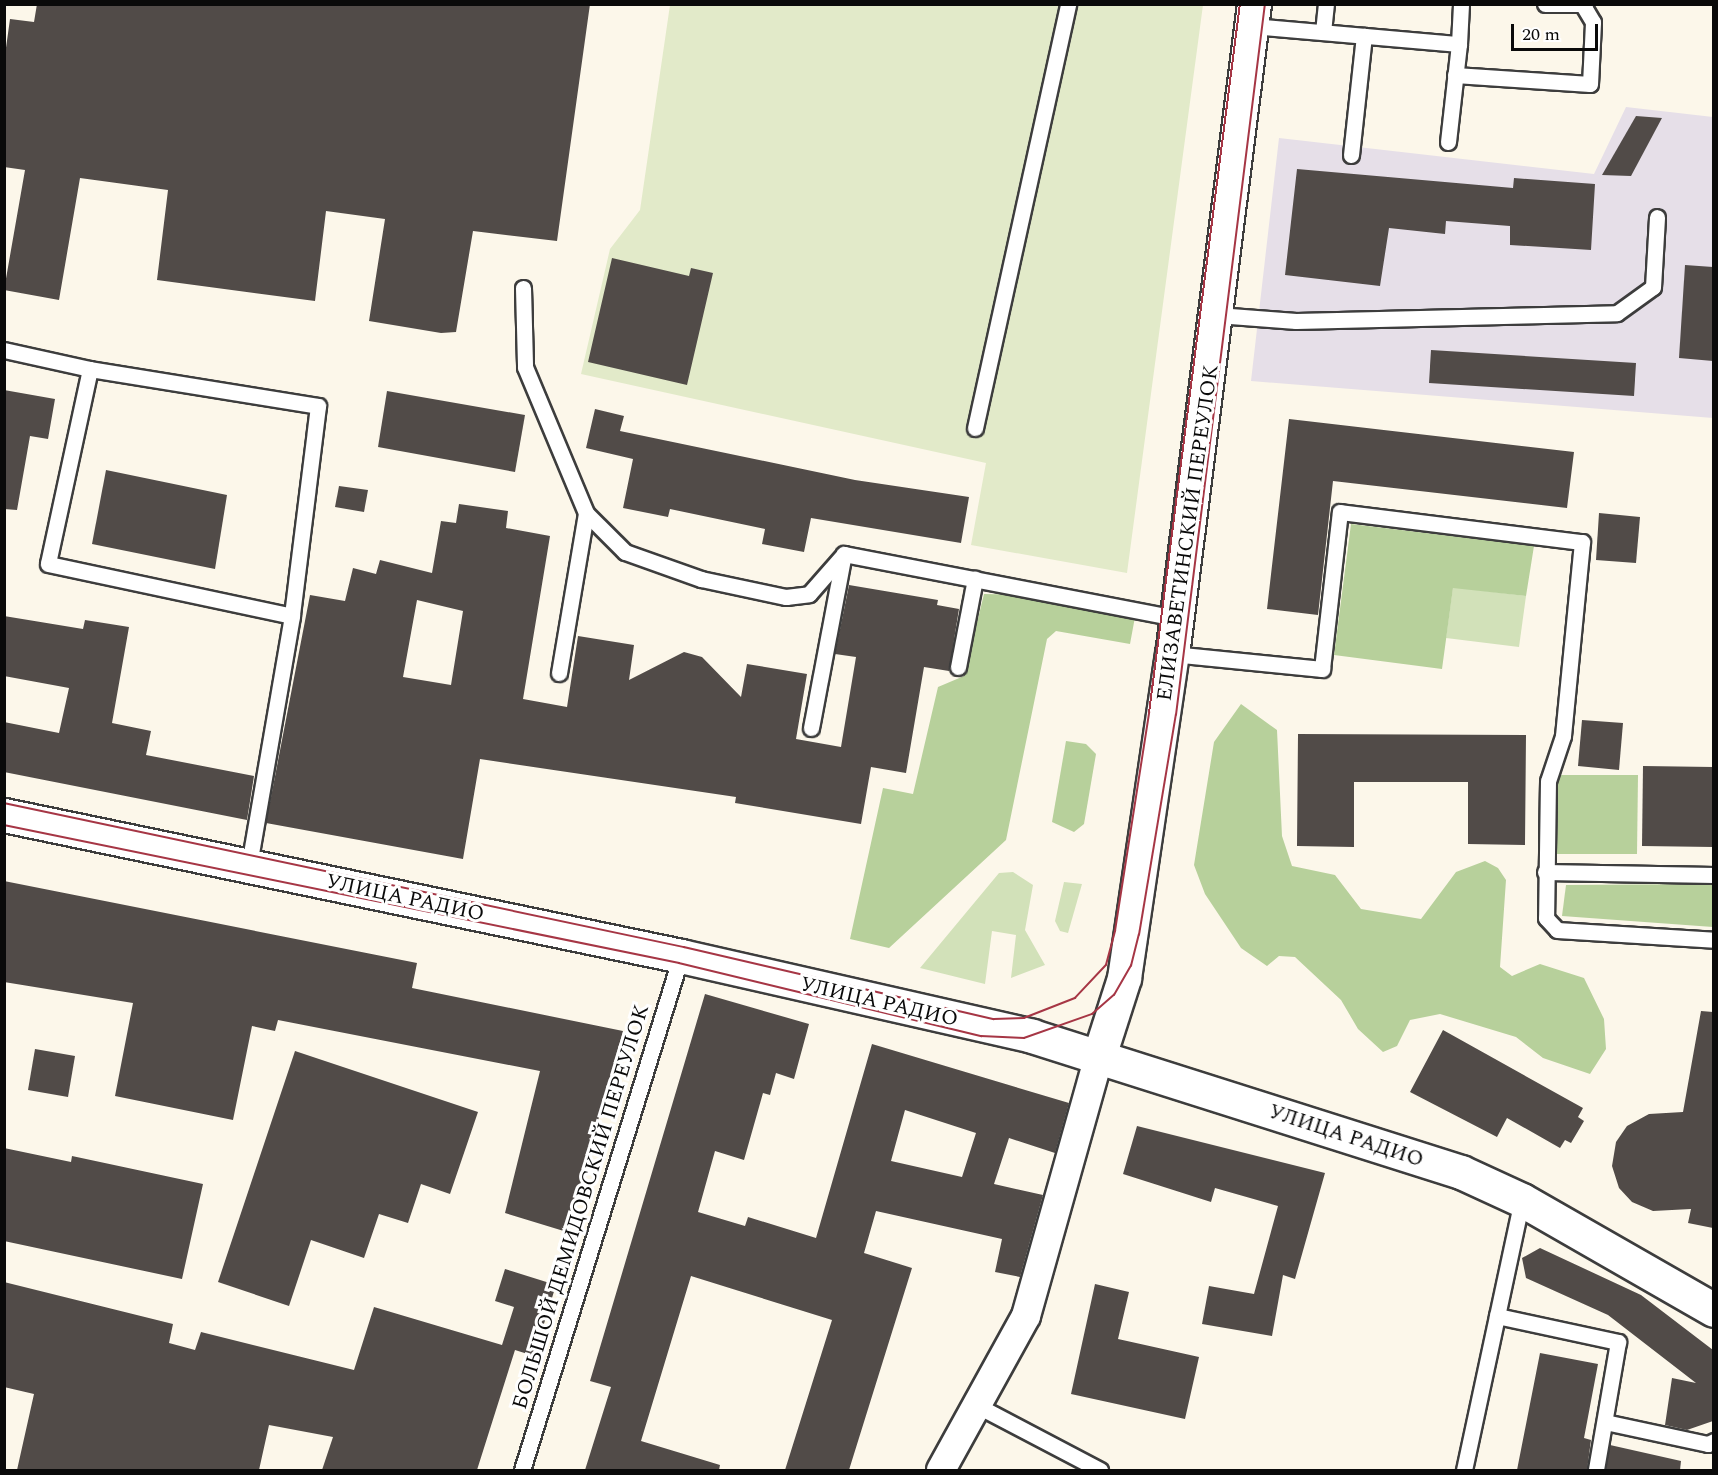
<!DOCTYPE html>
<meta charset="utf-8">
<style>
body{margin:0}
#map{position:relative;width:1718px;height:1475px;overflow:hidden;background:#fcf7ea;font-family:Spectral,serif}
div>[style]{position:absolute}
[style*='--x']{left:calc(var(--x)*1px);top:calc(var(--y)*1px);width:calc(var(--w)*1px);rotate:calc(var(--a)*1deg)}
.industrial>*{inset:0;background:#e6dfe8}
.green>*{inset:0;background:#d2e1b9}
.forest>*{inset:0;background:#b7d09b}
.pitch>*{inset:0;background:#e2eac9}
.building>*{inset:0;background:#514b48}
.roads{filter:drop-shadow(2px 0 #3d3d3d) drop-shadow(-2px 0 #3d3d3d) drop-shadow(0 2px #3d3d3d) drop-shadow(0 -2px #3d3d3d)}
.service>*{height:15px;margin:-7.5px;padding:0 7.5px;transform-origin:7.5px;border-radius:7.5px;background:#fff}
.minor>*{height:28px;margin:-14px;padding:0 14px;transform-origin:14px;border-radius:14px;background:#fff}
.tertiary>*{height:33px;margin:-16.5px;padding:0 16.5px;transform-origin:16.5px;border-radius:16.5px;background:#fff}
.tram>*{height:1.5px;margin:-0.75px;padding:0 0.75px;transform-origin:0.75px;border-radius:0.75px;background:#a63645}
span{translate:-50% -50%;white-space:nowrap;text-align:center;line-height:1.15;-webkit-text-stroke:6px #fff;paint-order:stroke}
.street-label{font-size:21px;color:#0a0a0a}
.frame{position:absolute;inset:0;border:6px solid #0a0a0a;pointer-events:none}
.scale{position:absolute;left:1511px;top:24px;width:87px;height:27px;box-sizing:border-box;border:3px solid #0a0a0a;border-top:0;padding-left:8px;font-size:18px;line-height:21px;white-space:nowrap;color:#0a0a0a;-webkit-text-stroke:4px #fff;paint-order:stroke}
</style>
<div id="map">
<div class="industrial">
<i style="clip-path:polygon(1626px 107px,1713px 117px,1713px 418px,1251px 381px,1279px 138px,1594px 174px)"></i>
</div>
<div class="green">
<i style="clip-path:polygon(1453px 587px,1526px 596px,1519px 647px,1446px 638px)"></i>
<i style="clip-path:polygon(1013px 872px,1033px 885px,1025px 930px,1045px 965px,1011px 978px,1016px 935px,992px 931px,985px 984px,920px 968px,999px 873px)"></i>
<i style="clip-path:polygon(1064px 882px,1082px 884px,1068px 933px,1060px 931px,1055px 921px)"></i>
</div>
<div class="forest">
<i style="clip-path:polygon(1351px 524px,1534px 546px,1526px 596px,1453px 588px,1442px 669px,1334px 655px)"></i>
<i style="clip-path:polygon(984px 594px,1026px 595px,1135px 617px,1130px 644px,1056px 631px,1047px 639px,1006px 840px,889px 948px,850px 939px,883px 788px,913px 794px,938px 687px,964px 676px)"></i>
<i style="clip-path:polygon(1241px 704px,1277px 730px,1282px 836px,1292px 866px,1335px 875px,1361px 909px,1421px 919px,1456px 872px,1485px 861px,1498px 868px,1506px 880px,1500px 967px,1512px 976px,1540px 964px,1584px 978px,1604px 1019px,1606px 1049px,1590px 1074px,1543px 1058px,1516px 1037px,1440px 1014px,1410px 1020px,1397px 1046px,1383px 1052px,1358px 1029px,1341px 1000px,1295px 957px,1279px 956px,1267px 966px,1241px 948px,1205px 894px,1194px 865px,1214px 742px)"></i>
<i style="clip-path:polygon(1066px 741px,1086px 744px,1096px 754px,1084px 824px,1074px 832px,1052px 822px)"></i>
<i style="clip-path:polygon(1558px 775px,1638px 775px,1637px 854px,1557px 854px)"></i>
<i style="clip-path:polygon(1713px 884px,1713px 927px,1562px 916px,1566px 885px)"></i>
</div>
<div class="pitch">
<i style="clip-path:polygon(670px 5px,1203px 5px,1127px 573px,971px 545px,986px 463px,581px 374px,610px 249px,640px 210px)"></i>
</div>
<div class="building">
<i style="clip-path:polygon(37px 4px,590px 4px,557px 241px,473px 231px,456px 332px,441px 333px,369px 321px,385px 219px,326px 211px,315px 301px,157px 280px,168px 190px,80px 178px,59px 300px,4px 290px,25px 170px,4px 167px,4px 62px,10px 19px,34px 22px)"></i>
<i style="clip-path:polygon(1636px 116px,1662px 118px,1631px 176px,1602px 175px)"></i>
<i style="clip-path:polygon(1297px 169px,1513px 188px,1514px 178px,1595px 184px,1591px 250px,1510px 245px,1510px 226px,1446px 221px,1445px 234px,1389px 228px,1380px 286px,1285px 275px)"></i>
<i style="clip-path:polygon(612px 258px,689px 276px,691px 268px,713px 273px,687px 385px,588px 362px)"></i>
<i style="clip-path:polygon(1685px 265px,1713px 267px,1713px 361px,1679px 358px)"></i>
<i style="clip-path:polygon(1431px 350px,1636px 363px,1634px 396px,1429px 383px)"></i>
<i style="clip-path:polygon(4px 390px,55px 399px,48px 439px,30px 436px,17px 510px,4px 509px)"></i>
<i style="clip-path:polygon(387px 391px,525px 415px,515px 472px,378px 447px)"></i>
<i style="clip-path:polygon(595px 409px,624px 416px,620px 431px,855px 480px,969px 497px,961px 543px,811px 518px,804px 552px,762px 544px,765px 529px,670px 509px,668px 517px,623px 508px,633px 459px,586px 448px)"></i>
<i style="clip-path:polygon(1289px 419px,1574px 452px,1567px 508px,1333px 481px,1318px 615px,1267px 609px)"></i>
<i style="clip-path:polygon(106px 470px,227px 495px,215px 569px,92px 544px)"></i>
<i style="clip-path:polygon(339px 486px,368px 490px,364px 512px,335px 507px)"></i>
<i style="clip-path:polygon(evenodd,459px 504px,508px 511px,506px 528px,550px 536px,523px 699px,567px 707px,578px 636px,634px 645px,629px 680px,684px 652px,702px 657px,741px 697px,747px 664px,807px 674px,796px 739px,841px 747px,856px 657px,835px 654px,849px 585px,938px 600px,937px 605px,959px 609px,949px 671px,924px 667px,906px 773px,871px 767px,861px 824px,735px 803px,736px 797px,480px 759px,463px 859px,266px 823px,310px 595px,345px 601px,353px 568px,376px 574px,380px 560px,432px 573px,441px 521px,456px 523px,459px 504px,417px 600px,463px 611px,451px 685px,403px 677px,417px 600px)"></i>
<i style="clip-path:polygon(1599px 513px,1640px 517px,1636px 563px,1596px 560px)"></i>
<i style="clip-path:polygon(4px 616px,83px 629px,85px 620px,129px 627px,112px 723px,151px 731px,146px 755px,254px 776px,247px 820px,4px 772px,4px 722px,59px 733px,69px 688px,4px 676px)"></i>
<i style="clip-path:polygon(1582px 720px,1623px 723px,1619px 770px,1578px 766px)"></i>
<i style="clip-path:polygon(1298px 734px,1526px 735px,1525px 845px,1468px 844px,1468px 782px,1354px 782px,1354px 847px,1297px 846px)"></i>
<i style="clip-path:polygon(1643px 766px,1713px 767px,1713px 847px,1642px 846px)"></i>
<i style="clip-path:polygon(4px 881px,417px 963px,412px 988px,623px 1031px,567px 1232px,505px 1213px,540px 1071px,278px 1020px,275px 1031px,252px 1026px,233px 1120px,115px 1096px,133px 1003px,4px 982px)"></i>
<i style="clip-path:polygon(evenodd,705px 994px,809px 1024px,794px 1079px,776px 1073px,770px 1095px,763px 1093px,744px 1160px,715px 1151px,698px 1212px,745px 1226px,748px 1217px,816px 1238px,872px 1044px,1069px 1103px,1055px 1153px,1009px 1138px,994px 1184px,1043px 1195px,1020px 1277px,995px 1272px,1002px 1239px,876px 1211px,864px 1253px,912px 1268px,849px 1470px,785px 1470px,832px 1320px,691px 1276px,641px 1441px,720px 1465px,719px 1470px,585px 1470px,611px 1387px,590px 1381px,705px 994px,905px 1110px,976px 1133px,962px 1177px,891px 1161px,905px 1110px)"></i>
<i style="clip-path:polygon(1701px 1011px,1713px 1012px,1713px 1228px,1688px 1223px,1691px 1209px,1653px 1211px,1632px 1202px,1619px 1188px,1612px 1166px,1616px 1142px,1627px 1126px,1649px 1114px,1683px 1112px)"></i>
<i style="clip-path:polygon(1443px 1030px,1583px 1108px,1578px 1117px,1584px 1121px,1571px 1143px,1565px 1140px,1560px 1148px,1507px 1118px,1497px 1137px,1410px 1092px)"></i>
<i style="clip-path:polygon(35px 1049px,75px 1056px,68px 1097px,28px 1090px)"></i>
<i style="clip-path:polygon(295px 1051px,478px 1112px,450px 1194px,421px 1184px,408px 1223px,379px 1214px,364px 1258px,311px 1240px,289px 1306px,218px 1282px)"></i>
<i style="clip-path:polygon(1137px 1126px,1325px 1173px,1295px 1279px,1283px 1275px,1272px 1336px,1202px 1324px,1209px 1286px,1254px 1294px,1278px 1206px,1215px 1188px,1211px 1202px,1123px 1174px)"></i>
<i style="clip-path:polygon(4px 1148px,71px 1162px,72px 1156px,203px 1184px,182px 1279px,4px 1241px)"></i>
<i style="clip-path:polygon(1540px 1248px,1641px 1295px,1713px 1350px,1713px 1421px,1687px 1430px,1665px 1425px,1672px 1378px,1696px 1383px,1608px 1315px,1526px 1278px,1522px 1258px)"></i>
<i style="clip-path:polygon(505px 1269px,556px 1285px,534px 1356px,515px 1350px,477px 1470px,322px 1470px,333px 1437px,269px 1425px,259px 1470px,17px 1470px,34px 1394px,4px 1387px,4px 1282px,173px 1324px,169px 1343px,195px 1350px,201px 1332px,354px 1370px,374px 1307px,502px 1345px,514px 1307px,495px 1301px)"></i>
<i style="clip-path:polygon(1095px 1284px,1129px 1292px,1118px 1339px,1199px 1357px,1185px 1419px,1071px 1394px)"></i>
<i style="clip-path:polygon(1540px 1353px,1598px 1364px,1584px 1438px,1591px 1440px,1587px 1470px,1517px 1470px)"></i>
<i style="clip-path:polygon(1610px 1445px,1681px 1461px,1680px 1470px,1606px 1470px)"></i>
</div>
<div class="roads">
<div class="service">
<i style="--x:1545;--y:4;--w:40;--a:0"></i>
<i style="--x:1252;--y:26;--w:208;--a:5"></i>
<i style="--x:1459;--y:44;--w:40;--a:-87.1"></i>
<i style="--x:1323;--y:32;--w:28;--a:-84"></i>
<i style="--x:1455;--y:75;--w:135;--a:3.8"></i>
<i style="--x:1590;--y:84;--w:62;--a:-87.2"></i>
<i style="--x:1593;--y:22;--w:17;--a:-121"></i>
<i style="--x:1448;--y:142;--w:99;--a:-83.6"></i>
<i style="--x:1351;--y:155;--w:120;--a:-83.8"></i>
<i style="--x:523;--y:288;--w:79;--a:88.5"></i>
<i style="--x:525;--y:367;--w:158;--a:67.3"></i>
<i style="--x:586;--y:513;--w:55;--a:45"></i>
<i style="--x:625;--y:552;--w:81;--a:19.6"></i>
<i style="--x:701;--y:579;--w:87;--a:12"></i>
<i style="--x:786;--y:597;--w:23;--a:-7"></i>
<i style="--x:809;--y:594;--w:53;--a:-48.8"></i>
<i style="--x:844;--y:554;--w:339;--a:10.9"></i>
<i style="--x:1217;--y:315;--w:79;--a:4.3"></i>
<i style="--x:1296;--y:321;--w:321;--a:-1.4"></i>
<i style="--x:1617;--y:313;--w:44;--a:-35.8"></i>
<i style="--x:1653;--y:287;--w:70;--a:-86.7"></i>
<i style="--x:4;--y:350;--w:88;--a:12.5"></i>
<i style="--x:90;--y:369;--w:199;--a:102.2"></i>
<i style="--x:48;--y:564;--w:249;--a:12"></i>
<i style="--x:90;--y:369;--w:231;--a:9.2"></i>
<i style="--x:318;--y:406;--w:212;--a:97.1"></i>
<i style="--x:292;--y:616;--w:253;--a:99.8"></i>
<i style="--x:975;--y:428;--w:434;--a:-77.6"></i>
<i style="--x:1172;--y:654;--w:151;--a:5.7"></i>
<i style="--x:1322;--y:669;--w:158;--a:-83.5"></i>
<i style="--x:1340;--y:512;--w:244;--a:7.1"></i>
<i style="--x:1582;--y:542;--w:195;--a:95.6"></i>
<i style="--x:1563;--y:736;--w:47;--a:108.4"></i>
<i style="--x:1548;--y:781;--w:137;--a:90.8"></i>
<i style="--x:1546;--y:918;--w:16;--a:47"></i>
<i style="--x:1557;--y:930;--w:157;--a:3.6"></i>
<i style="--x:958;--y:667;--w:90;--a:-79.1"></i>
<i style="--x:559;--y:673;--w:162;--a:-80.4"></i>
<i style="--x:811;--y:728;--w:177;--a:-79.3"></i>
<i style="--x:1545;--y:872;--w:169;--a:1"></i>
<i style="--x:1497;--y:1316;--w:124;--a:12.1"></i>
<i style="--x:1618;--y:1342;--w:130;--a:99.8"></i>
<i style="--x:978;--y:1406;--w:138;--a:27.7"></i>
<i style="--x:1605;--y:1422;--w:105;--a:12.1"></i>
<i style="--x:1708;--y:1444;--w:7;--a:-27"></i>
<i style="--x:522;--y:1470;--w:538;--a:-72.81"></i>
<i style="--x:1464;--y:1470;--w:276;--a:-77.9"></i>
</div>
<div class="minor">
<i style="--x:941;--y:1470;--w:176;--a:-61.1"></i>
<i style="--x:1026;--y:1316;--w:270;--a:-74.3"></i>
</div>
<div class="tertiary">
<i style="--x:4;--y:815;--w:692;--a:11.76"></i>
<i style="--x:681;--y:956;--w:360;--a:12.8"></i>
<i style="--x:1032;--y:1036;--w:450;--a:17.6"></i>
<i style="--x:1461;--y:1172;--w:67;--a:24.7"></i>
<i style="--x:1522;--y:1200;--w:221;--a:29.8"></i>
<i style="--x:1099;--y:1056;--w:82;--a:-72.2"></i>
<i style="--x:1124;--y:978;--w:328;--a:-81.6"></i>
<i style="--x:1172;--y:654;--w:655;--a:-82.81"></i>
</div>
</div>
<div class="tram">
<i style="--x:4;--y:803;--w:695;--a:11.96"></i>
<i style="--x:684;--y:947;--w:318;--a:13.1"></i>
<i style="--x:994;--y:1019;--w:30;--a:-2"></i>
<i style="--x:1024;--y:1018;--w:55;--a:-21.4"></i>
<i style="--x:1075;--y:998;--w:45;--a:-46.8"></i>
<i style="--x:1106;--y:965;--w:35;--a:-75"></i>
<i style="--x:1115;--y:931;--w:221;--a:-81.1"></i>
<i style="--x:1149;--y:713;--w:715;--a:-82.69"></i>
<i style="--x:4;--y:825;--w:689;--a:11.55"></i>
<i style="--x:679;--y:963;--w:311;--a:13.6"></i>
<i style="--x:981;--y:1036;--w:43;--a:2.7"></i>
<i style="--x:1024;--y:1038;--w:72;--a:-19.4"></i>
<i style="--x:1092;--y:1014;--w:29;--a:-41"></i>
<i style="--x:1114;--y:995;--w:34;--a:-60"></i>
<i style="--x:1131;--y:966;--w:32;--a:-76"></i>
<i style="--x:1139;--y:935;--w:223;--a:-80.5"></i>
<i style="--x:1176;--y:715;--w:717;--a:-82.87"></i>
</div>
<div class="street-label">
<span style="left:1188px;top:533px;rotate:-82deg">ЕЛИЗАВЕТИНСКИЙ ПЕРЕУЛОК</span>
<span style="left:405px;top:898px;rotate:12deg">УЛИЦА РАДИО</span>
<span style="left:879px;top:1002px;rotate:13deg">УЛИЦА РАДИО</span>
<span style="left:1346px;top:1136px;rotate:18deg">УЛИЦА РАДИО</span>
<span style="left:581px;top:1207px;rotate:-73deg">БОЛЬШОЙ ДЕМИДОВСКИЙ ПЕРЕУЛОК</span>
</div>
<div class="frame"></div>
<div class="scale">20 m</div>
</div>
